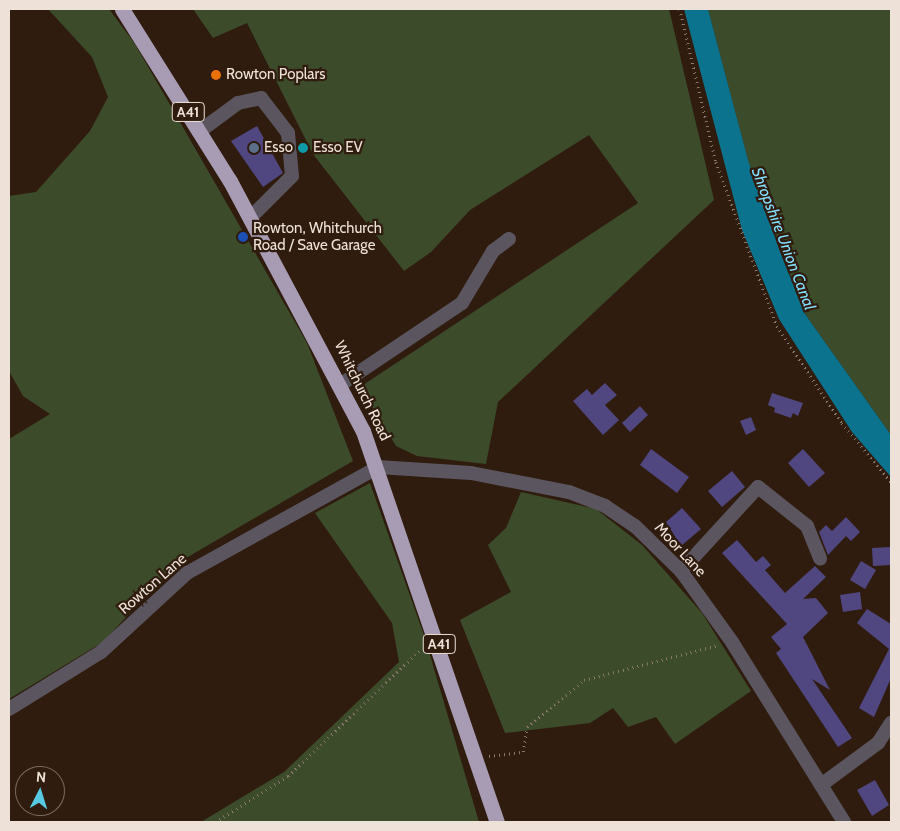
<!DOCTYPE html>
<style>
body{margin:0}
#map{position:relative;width:900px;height:831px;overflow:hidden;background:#2f1c0e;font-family:Cabin,sans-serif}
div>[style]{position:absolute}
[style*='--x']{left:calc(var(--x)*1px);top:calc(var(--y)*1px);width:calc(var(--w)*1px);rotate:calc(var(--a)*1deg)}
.green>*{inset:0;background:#3c4c2b}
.water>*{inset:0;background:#0c738e}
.building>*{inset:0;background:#504781}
.path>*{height:2.5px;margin-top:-1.25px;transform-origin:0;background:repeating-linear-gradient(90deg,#88786c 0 1px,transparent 0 5px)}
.minor>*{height:14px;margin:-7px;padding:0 7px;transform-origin:7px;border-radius:7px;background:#5a555e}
.highway>*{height:15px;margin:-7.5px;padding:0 7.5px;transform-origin:7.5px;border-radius:7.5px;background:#a89cb4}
.dots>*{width:14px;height:14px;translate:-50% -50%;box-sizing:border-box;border:2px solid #2f1c0e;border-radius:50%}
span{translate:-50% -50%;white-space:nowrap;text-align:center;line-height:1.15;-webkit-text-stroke:4.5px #2f1c0e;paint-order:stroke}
.shield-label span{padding:1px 4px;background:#2f1c0e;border:1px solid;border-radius:4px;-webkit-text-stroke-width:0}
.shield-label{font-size:14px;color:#eee1d8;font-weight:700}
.poi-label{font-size:15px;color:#eee1d8}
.left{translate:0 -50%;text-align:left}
.street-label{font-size:15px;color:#eee1d8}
.water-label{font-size:16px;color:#82defd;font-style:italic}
.frame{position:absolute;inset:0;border:10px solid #eee1d8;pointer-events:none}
.north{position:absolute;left:15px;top:766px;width:50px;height:50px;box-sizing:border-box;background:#2f1c0e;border:1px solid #7b6b5f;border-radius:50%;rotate:5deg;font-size:14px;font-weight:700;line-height:20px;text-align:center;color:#eee1d8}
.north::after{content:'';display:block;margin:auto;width:18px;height:22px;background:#57c9e2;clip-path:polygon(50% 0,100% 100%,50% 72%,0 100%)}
</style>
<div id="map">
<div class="green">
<i style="clip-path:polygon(48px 9px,109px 9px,135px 44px,307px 343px,353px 461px,174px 565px,103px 642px,9px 699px,9px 439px,50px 414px,23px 396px,9px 371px,9px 196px,36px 192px,90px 131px,108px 97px,92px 57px)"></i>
<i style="clip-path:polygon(193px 9px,669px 9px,714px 200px,498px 402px,486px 464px,417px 456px,396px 446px,360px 387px,638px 203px,589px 135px,470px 210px,431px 252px,404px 271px,313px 154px,247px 23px,213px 38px)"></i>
<i style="clip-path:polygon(708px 9px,891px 9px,891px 435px,805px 314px,748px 161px)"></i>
<i style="clip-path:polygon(370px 483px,425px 638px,479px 822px,201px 822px,284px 772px,399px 662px,392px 623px,315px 513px)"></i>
<i style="clip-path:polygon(521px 492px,596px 509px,642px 545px,702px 613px,751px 691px,675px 744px,656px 717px,628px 727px,613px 708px,590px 723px,505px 733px,460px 620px,511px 592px,488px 545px,506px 528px)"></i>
</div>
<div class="water">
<i style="clip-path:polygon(684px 9px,708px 9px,748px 160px,779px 249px,805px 314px,891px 435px,891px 477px,852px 432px,779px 319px,742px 230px)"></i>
</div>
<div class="building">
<i style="clip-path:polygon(257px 126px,283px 173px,263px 187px,231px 141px)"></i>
<i style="clip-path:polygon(605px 383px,617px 395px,605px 405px,619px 420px,603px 435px,573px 401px,587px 389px,592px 395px)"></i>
<i style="clip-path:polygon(772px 393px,803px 403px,798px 416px,793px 413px,791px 418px,774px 412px,775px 408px,768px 405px)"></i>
<i style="clip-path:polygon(640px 406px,648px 415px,630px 432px,622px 423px)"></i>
<i style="clip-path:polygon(751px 417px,756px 430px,746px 435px,740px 421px)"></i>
<i style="clip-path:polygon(651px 449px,689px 477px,677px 493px,640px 465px)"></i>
<i style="clip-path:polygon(803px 449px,825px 473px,809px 487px,788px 463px)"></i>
<i style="clip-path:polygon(732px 471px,745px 487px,722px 507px,708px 491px)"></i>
<i style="clip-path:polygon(682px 508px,701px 529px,681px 546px,666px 522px)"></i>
<i style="clip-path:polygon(846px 517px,860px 532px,851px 541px,846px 536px,828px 555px,819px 532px,826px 525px,832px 531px)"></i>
<i style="clip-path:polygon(737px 540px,756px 562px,763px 556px,771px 565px,765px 570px,785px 593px,815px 566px,826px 577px,803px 599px,816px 598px,828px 613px,803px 637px,830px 690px,812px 679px,852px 738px,838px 747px,776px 653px,781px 649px,771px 637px,787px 624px,722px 553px)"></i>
<i style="clip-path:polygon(891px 547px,891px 565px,873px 566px,872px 548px)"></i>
<i style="clip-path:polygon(861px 561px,876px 570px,865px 589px,850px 580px)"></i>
<i style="clip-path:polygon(860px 592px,862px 609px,843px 612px,840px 595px)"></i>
<i style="clip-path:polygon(867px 609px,891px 624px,891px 678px,874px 717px,859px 708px,889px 649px,857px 623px)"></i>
<i style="clip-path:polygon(875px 780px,889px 805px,872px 816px,857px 790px)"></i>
</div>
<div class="path">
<i style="--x:680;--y:9;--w:157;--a:76.8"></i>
<i style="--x:716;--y:162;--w:175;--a:69.6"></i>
<i style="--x:777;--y:326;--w:117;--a:56.2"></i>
<i style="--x:842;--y:423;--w:77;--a:50.3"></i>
<i style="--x:489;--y:756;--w:34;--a:-7"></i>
<i style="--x:523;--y:752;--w:25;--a:-81"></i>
<i style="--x:527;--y:727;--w:74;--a:-39.5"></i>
<i style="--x:584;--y:680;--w:138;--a:-14.6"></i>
<i style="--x:215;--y:822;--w:86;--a:-32.2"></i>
<i style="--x:288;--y:776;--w:185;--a:-43.7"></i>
</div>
<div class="minor">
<i style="--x:200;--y:131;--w:47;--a:-36.4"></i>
<i style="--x:238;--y:103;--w:24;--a:-12"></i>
<i style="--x:261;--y:98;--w:44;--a:52.4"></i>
<i style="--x:288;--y:133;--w:43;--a:84.7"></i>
<i style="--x:292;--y:176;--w:59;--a:135"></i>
<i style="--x:340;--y:385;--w:147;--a:-33.9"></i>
<i style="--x:462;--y:303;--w:61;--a:-59.2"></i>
<i style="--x:493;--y:251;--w:20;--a:-37"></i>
<i style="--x:681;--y:571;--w:114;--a:-47.5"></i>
<i style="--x:758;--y:487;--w:63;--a:38.5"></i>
<i style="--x:807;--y:526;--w:35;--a:68"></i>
<i style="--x:9;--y:709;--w:108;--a:-31.8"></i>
<i style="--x:101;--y:652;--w:117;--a:-42.6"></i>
<i style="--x:187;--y:573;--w:218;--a:-29"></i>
<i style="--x:378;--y:467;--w:93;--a:3.7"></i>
<i style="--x:471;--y:473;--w:100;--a:11"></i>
<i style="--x:569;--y:492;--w:39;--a:21"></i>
<i style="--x:605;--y:506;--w:36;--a:34"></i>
<i style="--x:635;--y:526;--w:64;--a:44.4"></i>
<i style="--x:681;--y:571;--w:87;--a:54.3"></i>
<i style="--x:732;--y:642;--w:212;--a:58.1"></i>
<i style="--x:821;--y:785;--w:71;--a:-36.4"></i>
<i style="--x:878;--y:743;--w:24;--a:-57"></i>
</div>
<div class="highway">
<i style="--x:122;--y:9;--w:203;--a:57.9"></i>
<i style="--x:230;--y:181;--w:283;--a:62"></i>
<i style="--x:363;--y:431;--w:413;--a:71.1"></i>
</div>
<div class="dots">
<i style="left:216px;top:75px;background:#e8710a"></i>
<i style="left:254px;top:148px;background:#5c6f8a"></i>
<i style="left:303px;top:148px;background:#0f9aa8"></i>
<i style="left:243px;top:237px;background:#1a4fb4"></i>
</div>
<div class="shield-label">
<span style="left:188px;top:112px">A41</span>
<span style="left:439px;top:644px">A41</span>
</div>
<div class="poi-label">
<span class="left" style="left:226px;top:75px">Rowton Poplars</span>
<span class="left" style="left:264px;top:148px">Esso</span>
<span class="left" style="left:313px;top:148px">Esso EV</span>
<span class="left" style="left:253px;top:237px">Rowton, Whitchurch<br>Road / Save Garage</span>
</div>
<div class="street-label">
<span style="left:362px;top:391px;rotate:64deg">Whitchurch Road</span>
<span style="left:680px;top:550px;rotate:47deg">Moor Lane</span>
<span style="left:153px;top:584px;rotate:-41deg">Rowton Lane</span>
</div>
<div class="water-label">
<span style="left:783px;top:239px;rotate:69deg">Shropshire Union Canal</span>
</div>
<div class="frame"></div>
<div class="north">N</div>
</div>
